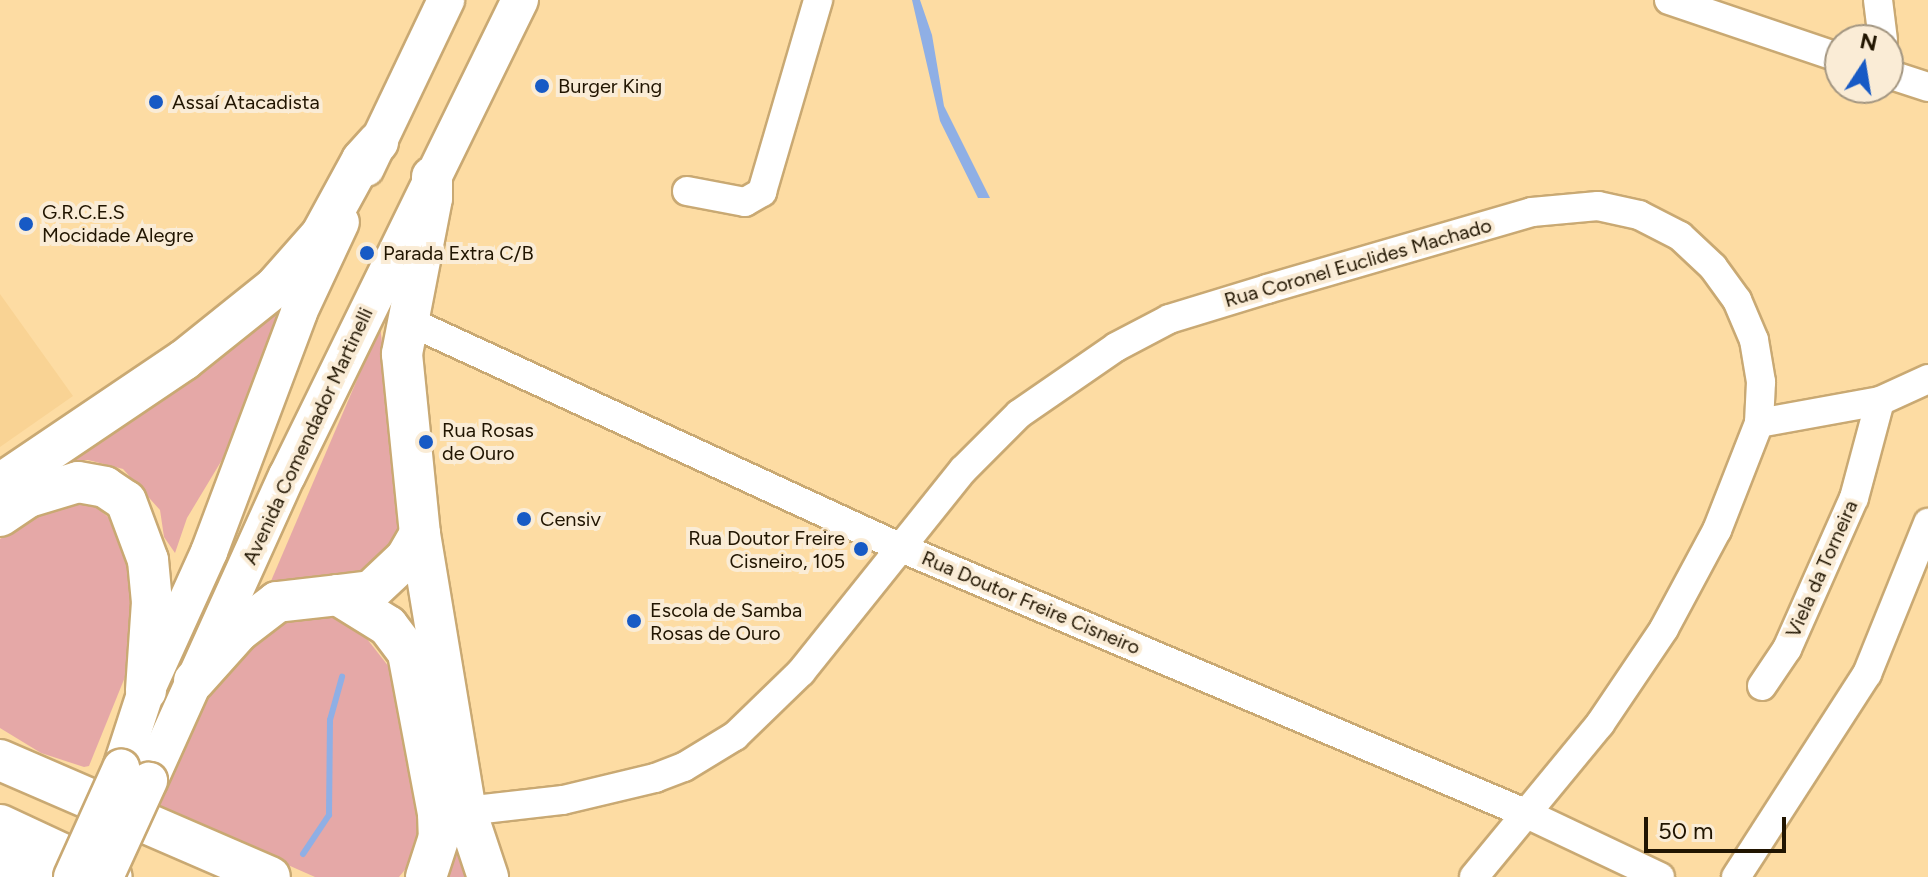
<!DOCTYPE html>
<meta charset="utf-8">
<style>
body{margin:0}
#map{position:relative;width:1928px;height:877px;overflow:hidden;background:#fddca3;font-family:Figtree,sans-serif}
div>[style]{position:absolute}
[style*='--x']{left:calc(var(--x)*1px);top:calc(var(--y)*1px);width:calc(var(--w)*1px);rotate:calc(var(--a)*1deg)}
.built>*{inset:0;background:#f9d394}
.green>*{inset:0;background:#e5a8a7}
.water>*{inset:0;background:#8fafe5}
.stream>*{height:6px;margin:-3px;padding:0 3px;transform-origin:3px;border-radius:3px;background:#8fafe5}
.roads{filter:drop-shadow(2px 0 #c9a973) drop-shadow(-2px 0 #c9a973) drop-shadow(0 2px #c9a973) drop-shadow(0 -2px #c9a973)}
.minor>*{height:28px;margin:-14px;padding:0 14px;transform-origin:14px;border-radius:14px;background:#fff}
.major>*{height:36px;margin:-18px;padding:0 18px;transform-origin:18px;border-radius:18px;background:#fff}
.highway>*{height:40px;margin:-20px;padding:0 20px;transform-origin:20px;border-radius:20px;background:#fff}
.bridges{filter:drop-shadow(2px 0 #c9a973) drop-shadow(-2px 0 #c9a973) drop-shadow(0 2px #c9a973) drop-shadow(0 -2px #c9a973)}
.major-bridge>*{height:36px;margin:-18px;padding:0 18px;transform-origin:18px;border-radius:18px;background:#fff}
.dots>*{width:22px;height:22px;translate:-50% -50%;box-sizing:border-box;border:4px solid #faecd6;border-radius:50%}
span{translate:-50% -50%;white-space:nowrap;text-align:center;line-height:1.15;-webkit-text-stroke:8px #faecd6;paint-order:stroke}
.poi-label{font-size:20px;color:#211501}
.left{translate:0 -50%;text-align:left}
.right{translate:-100% -50%;text-align:right}
.street-label{font-size:20px;color:#211501}
.north{position:absolute;left:1824px;top:24px;width:80px;height:80px;box-sizing:border-box;background:#faecd6;border:2px solid #a39681;border-radius:50%;rotate:12deg;font-size:22px;font-weight:700;line-height:32px;text-align:center;color:#211501}
.north::after{content:'';display:block;margin:auto;width:28px;height:36px;background:#175ac5;clip-path:polygon(50% 0,100% 100%,50% 72%,0 100%)}
.scale{position:absolute;left:1644px;top:817px;width:142px;height:36px;box-sizing:border-box;border:4px solid #211501;border-top:0;padding-left:10px;font-size:24px;line-height:28px;white-space:nowrap;color:#211501;-webkit-text-stroke:6px #faecd6;paint-order:stroke}
</style>
<div id="map">
<div class="built">
<i style="clip-path:polygon(0 294px,73px 396px,0 447px)"></i>
</div>
<div class="green">
<i style="clip-path:polygon(288px 302px,243px 425px,187px 518px,175px 553px,164px 537px,160px 510px,123px 469px,88px 460px,70px 461px,45px 476px)"></i>
<i style="clip-path:polygon(380px 326px,405px 534px,389px 567px,271px 581px)"></i>
<i style="clip-path:polygon(78px 502px,96px 507px,118px 525px,134px 574px,125px 677px,89px 766px,84px 767px,41px 753px,0 728px,0 539px,46px 508px)"></i>
<i style="clip-path:polygon(320px 614px,353px 621px,389px 667px,421px 831px,413px 860px,399px 877px,315px 877px,153px 805px,219px 673px,268px 623px)"></i>
<i style="clip-path:polygon(458px 854px,466px 877px,447px 877px,450px 856px)"></i>
</div>
<div class="water">
<i style="clip-path:polygon(912px 0,920px 0,932px 35px,944px 106px,990px 198px,978px 198px,940px 121px)"></i>
</div>
<div class="stream">
<i style="--x:303;--y:854;--w:47;--a:-56.3"></i>
<i style="--x:329;--y:815;--w:95;--a:-89.4"></i>
<i style="--x:330;--y:720;--w:45;--a:-74.4"></i>
</div>
<div class="roads">
<div class="minor">
<i style="--x:1669;--y:0;--w:181;--a:18.7"></i>
<i style="--x:1878;--y:0;--w:40;--a:82.9"></i>
<i style="--x:1888;--y:74;--w:42;--a:18"></i>
<i style="--x:687;--y:191;--w:59;--a:10.7"></i>
<i style="--x:745;--y:202;--w:20;--a:-30"></i>
<i style="--x:762;--y:192;--w:200;--a:-73.7"></i>
<i style="--x:406;--y:320;--w:543;--a:24.72"></i>
<i style="--x:899;--y:547;--w:682;--a:23.03"></i>
<i style="--x:1527;--y:814;--w:147;--a:25.3"></i>
<i style="--x:1759;--y:423;--w:123;--a:-10.3"></i>
<i style="--x:1880;--y:401;--w:53;--a:-24.6"></i>
<i style="--x:1762;--y:686;--w:45;--a:-56"></i>
<i style="--x:1787;--y:649;--w:165;--a:-66.1"></i>
<i style="--x:1854;--y:498;--w:100;--a:-75"></i>
<i style="--x:466;--y:811;--w:98;--a:-6.5"></i>
<i style="--x:563;--y:800;--w:95;--a:-13.4"></i>
<i style="--x:655;--y:778;--w:31;--a:-21"></i>
<i style="--x:684;--y:767;--w:60;--a:-31.3"></i>
<i style="--x:735;--y:736;--w:92;--a:-44.1"></i>
<i style="--x:801;--y:672;--w:259;--a:-51.3"></i>
<i style="--x:963;--y:470;--w:79;--a:-45"></i>
<i style="--x:1019;--y:414;--w:118;--a:-34.6"></i>
<i style="--x:1116;--y:347;--w:60;--a:-27.8"></i>
<i style="--x:1169;--y:319;--w:102;--a:-17"></i>
<i style="--x:1267;--y:289;--w:276;--a:-16.2"></i>
<i style="--x:1532;--y:212;--w:66;--a:-5.2"></i>
<i style="--x:1598;--y:206;--w:42;--a:12.4"></i>
<i style="--x:1639;--y:215;--w:46;--a:27.1"></i>
<i style="--x:1680;--y:236;--w:45;--a:43.2"></i>
<i style="--x:1713;--y:267;--w:41;--a:54"></i>
<i style="--x:1737;--y:300;--w:43;--a:67"></i>
<i style="--x:1754;--y:340;--w:43;--a:80.5"></i>
<i style="--x:1761;--y:382;--w:41;--a:92.8"></i>
<i style="--x:1759;--y:423;--w:115;--a:111.4"></i>
<i style="--x:1717;--y:530;--w:112;--a:118.2"></i>
<i style="--x:1664;--y:629;--w:115;--a:124"></i>
<i style="--x:1600;--y:724;--w:198;--a:129.5"></i>
<i style="--x:1736;--y:877;--w:242;--a:-57.2"></i>
<i style="--x:1867;--y:674;--w:163;--a:-68"></i>
</div>
<div class="major">
<i style="--x:366;--y:168;--w:186;--a:-64.5"></i>
<i style="--x:121;--y:768;--w:81;--a:-72"></i>
<i style="--x:146;--y:691;--w:153;--a:-65.6"></i>
<i style="--x:209;--y:552;--w:256;--a:-69.4"></i>
<i style="--x:299;--y:312;--w:99;--a:-65"></i>
<i style="--x:149;--y:781;--w:335;--a:-65.7"></i>
<i style="--x:287;--y:476;--w:530;--a:-63.92"></i>
</div>
<div class="highway">
<i style="--x:432;--y:177;--w:21;--a:90"></i>
<i style="--x:432;--y:198;--w:159;--a:100.9"></i>
<i style="--x:402;--y:354;--w:181;--a:84.3"></i>
<i style="--x:420;--y:534;--w:281;--a:80.6"></i>
<i style="--x:466;--y:811;--w:70;--a:71.6"></i>
<i style="--x:0;--y:484;--w:222;--a:-34"></i>
<i style="--x:184;--y:360;--w:117;--a:-38.7"></i>
<i style="--x:275;--y:287;--w:69;--a:-48.5"></i>
<i style="--x:321;--y:235;--w:85;--a:-61.3"></i>
<i style="--x:362;--y:160;--w:24;--a:-48"></i>
<i style="--x:0;--y:516;--w:34;--a:-34"></i>
<i style="--x:28;--y:497;--w:52;--a:-16.7"></i>
<i style="--x:78;--y:482;--w:27;--a:10"></i>
<i style="--x:105;--y:487;--w:25;--a:34"></i>
<i style="--x:126;--y:501;--w:63;--a:69.6"></i>
<i style="--x:148;--y:560;--w:42;--a:84.6"></i>
<i style="--x:152;--y:602;--w:89;--a:93.9"></i>
<i style="--x:338;--y:595;--w:33;--a:-7"></i>
<i style="--x:371;--y:591;--w:48;--a:-43.3"></i>
<i style="--x:406;--y:558;--w:28;--a:-60"></i>
<i style="--x:194;--y:681;--w:67;--a:-48"></i>
<i style="--x:239;--y:631;--w:48;--a:-37.3"></i>
<i style="--x:277;--y:602;--w:61;--a:-6.5"></i>
<i style="--x:338;--y:595;--w:59;--a:31.8"></i>
<i style="--x:388;--y:626;--w:34;--a:53"></i>
<i style="--x:408;--y:653;--w:163;--a:79.4"></i>
<i style="--x:438;--y:813;--w:24;--a:88"></i>
<i style="--x:439;--y:837;--w:42;--a:108"></i>
<i style="--x:0;--y:760;--w:294;--a:23.4"></i>
<i style="--x:0;--y:825;--w:123;--a:24.9"></i>
<i style="--x:0;--y:857;--w:47;--a:24.9"></i>
</div>
</div>
<div class="bridges">
<div class="major-bridge">
<i style="--x:72;--y:877;--w:120;--a:-65.8"></i>
<i style="--x:105;--y:877;--w:106;--a:-65.4"></i>
</div>
</div>
<div class="dots">
<i style="left:542px;top:86px;background:#175ac5"></i>
<i style="left:156px;top:102px;background:#175ac5"></i>
<i style="left:26px;top:224px;background:#175ac5"></i>
<i style="left:367px;top:253px;background:#175ac5"></i>
<i style="left:426px;top:442px;background:#175ac5"></i>
<i style="left:524px;top:519px;background:#175ac5"></i>
<i style="left:861px;top:549px;background:#175ac5"></i>
<i style="left:634px;top:621px;background:#175ac5"></i>
</div>
<div class="poi-label">
<span class="left" style="left:558px;top:86px">Burger King</span>
<span class="left" style="left:172px;top:102px">Assaí Atacadista</span>
<span class="left" style="left:42px;top:224px">G.R.C.E.S<br>Mocidade Alegre</span>
<span class="left" style="left:383px;top:253px">Parada Extra C/B</span>
<span class="left" style="left:442px;top:442px">Rua Rosas<br>de Ouro</span>
<span class="left" style="left:540px;top:519px">Censiv</span>
<span class="right" style="left:845px;top:550px">Rua Doutor Freire<br>Cisneiro, 105</span>
<span class="left" style="left:650px;top:622px">Escola de Samba<br>Rosas de Ouro</span>
</div>
<div class="street-label">
<span style="left:1358px;top:263px;rotate:-16deg">Rua Coronel Euclides Machado</span>
<span style="left:308px;top:436px;rotate:-65deg">Avenida Comendador Martinelli</span>
<span style="left:1822px;top:569px;rotate:-66deg">Viela da Torneira</span>
<span style="left:1031px;top:603px;rotate:23deg">Rua Doutor Freire Cisneiro</span>
</div>
<div class="north">N</div>
<div class="scale">50 m</div>
</div>
